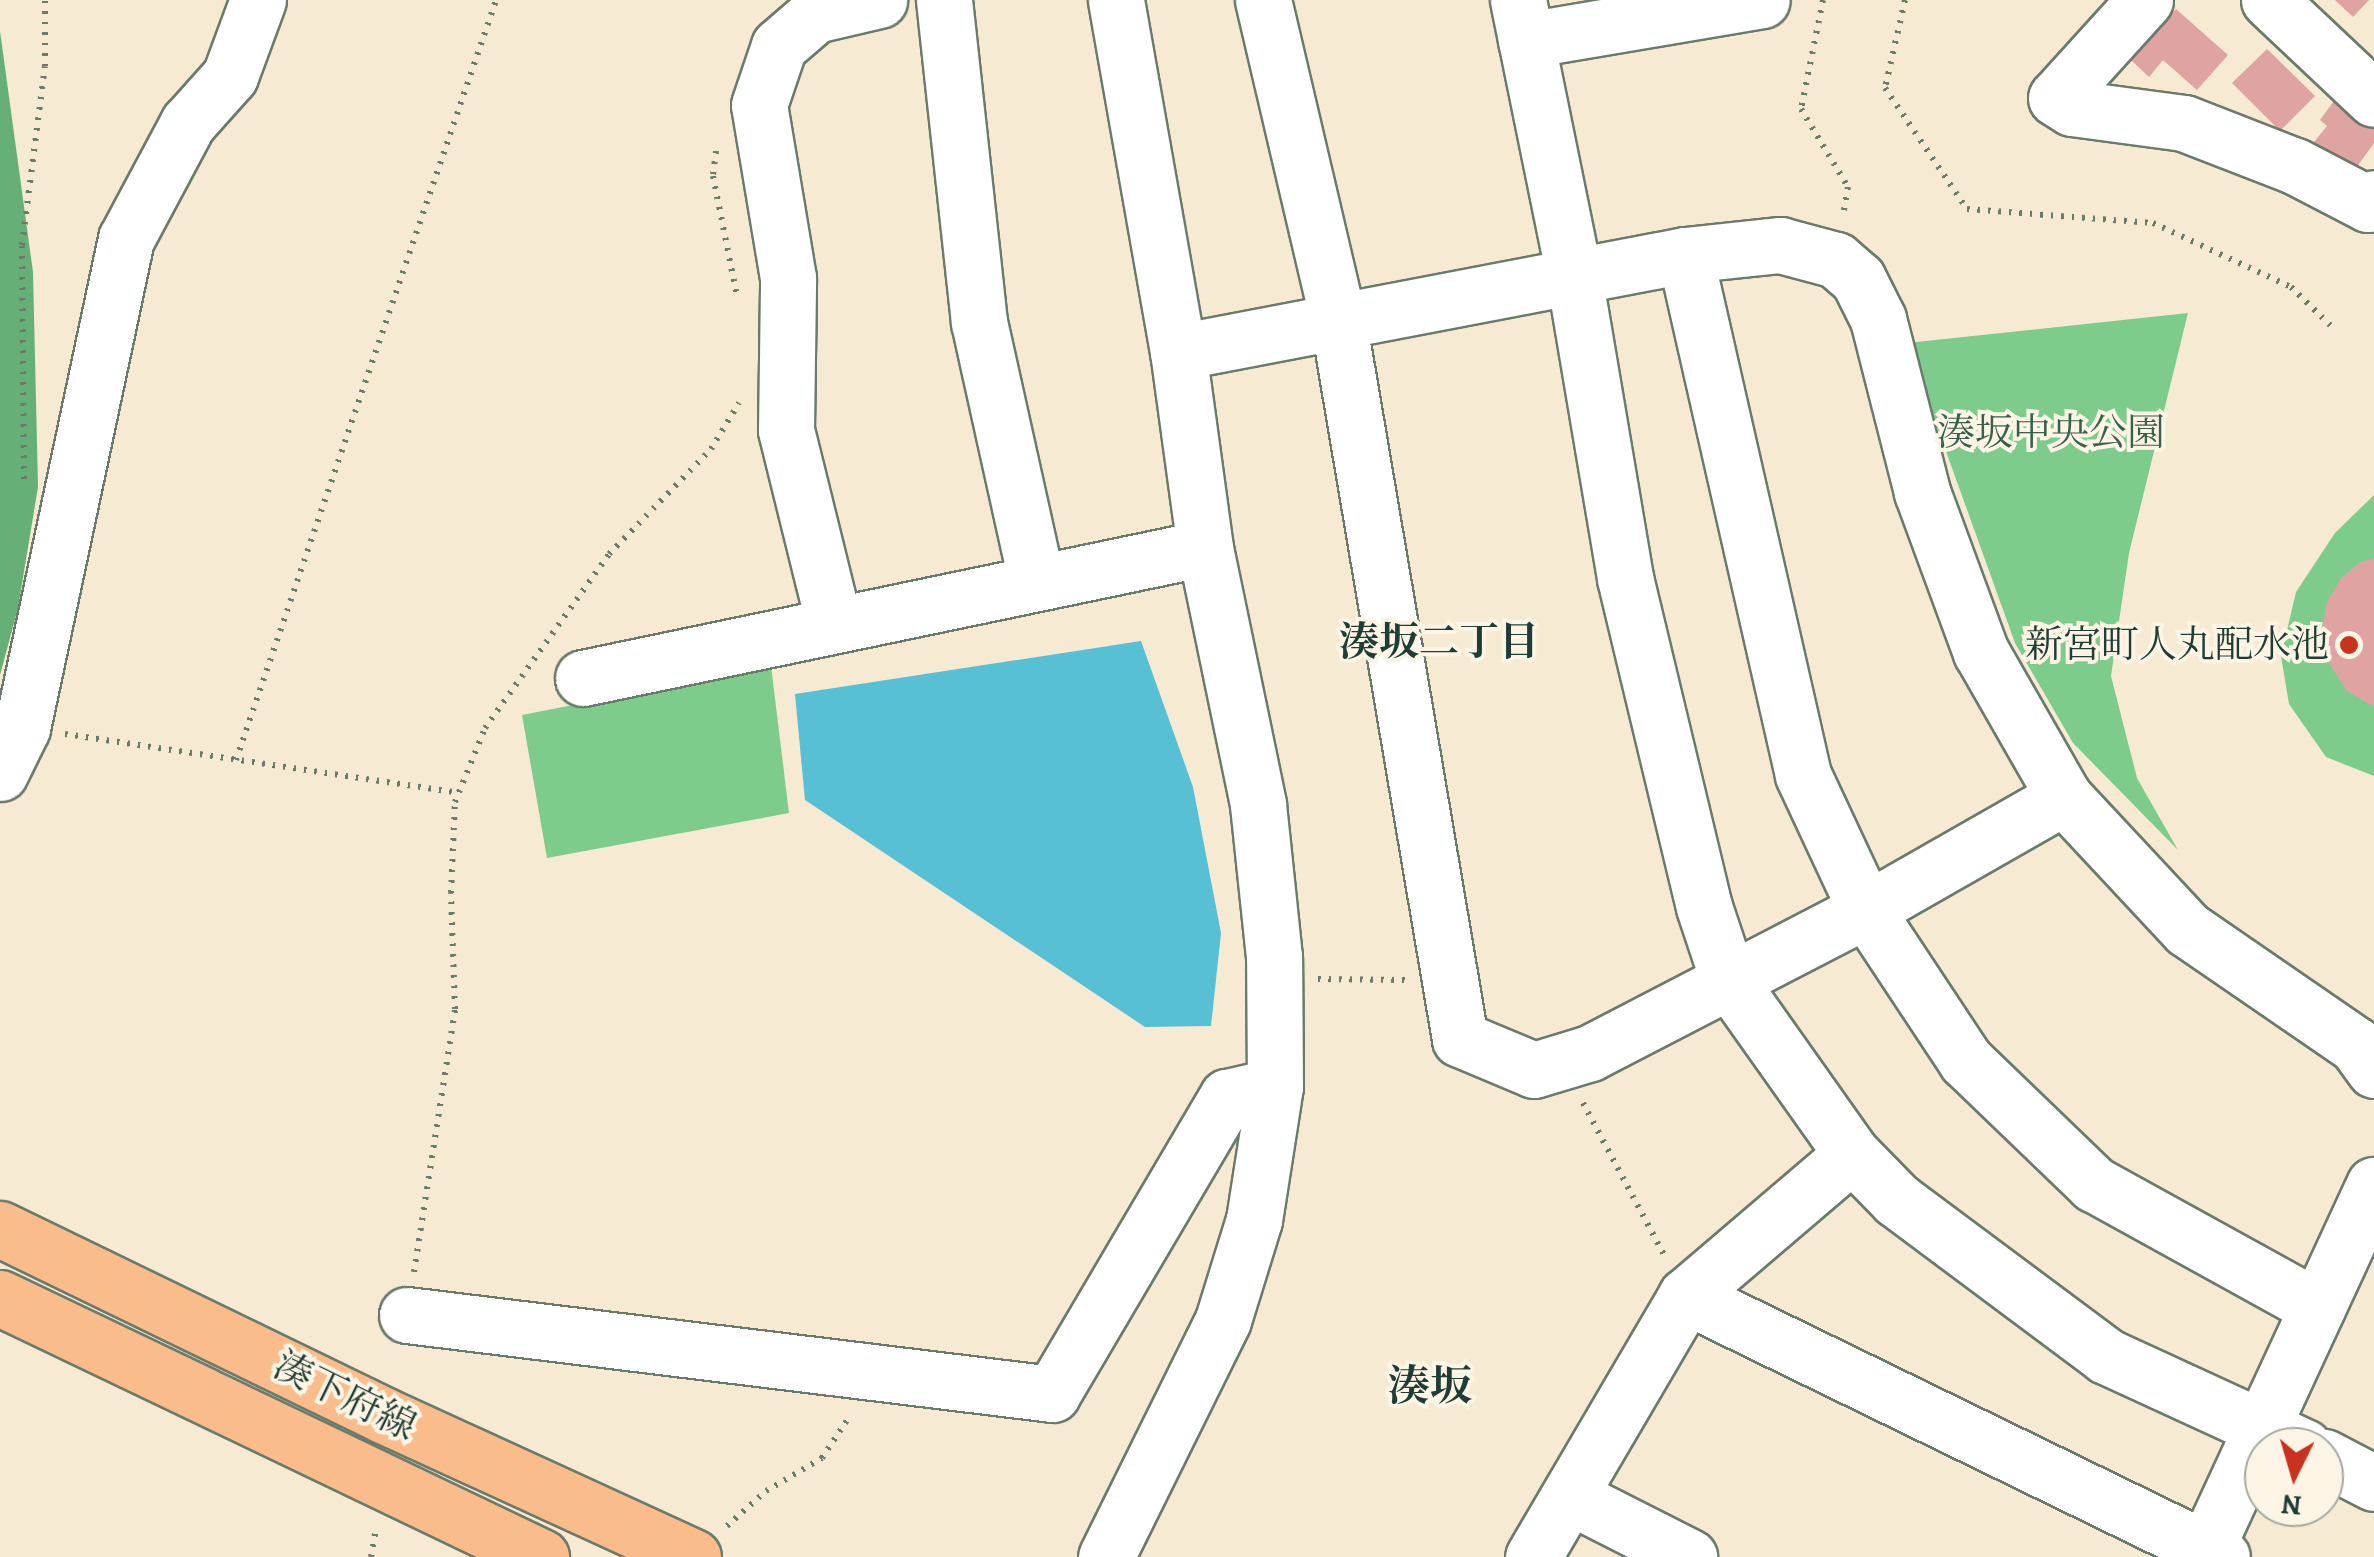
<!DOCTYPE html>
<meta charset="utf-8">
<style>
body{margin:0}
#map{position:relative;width:2374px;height:1557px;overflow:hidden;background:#f6ead2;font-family:Alegreya,"Noto Serif JP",serif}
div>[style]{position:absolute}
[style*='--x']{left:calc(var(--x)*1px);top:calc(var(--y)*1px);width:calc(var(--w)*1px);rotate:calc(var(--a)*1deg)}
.green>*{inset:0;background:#7ecc8b}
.forest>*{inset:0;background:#66b077}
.water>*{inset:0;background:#57c0d4}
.building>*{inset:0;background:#dfa3a1}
.path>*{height:6px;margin-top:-3px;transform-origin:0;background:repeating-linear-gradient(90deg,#6a7a6b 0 2.5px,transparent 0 10.5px)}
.roads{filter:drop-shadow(2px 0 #6a7a6b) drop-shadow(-2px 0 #6a7a6b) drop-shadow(0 2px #6a7a6b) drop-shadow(0 -2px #6a7a6b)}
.minor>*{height:55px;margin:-27.5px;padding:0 27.5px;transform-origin:27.5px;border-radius:27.5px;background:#fff}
.major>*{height:55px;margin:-27.5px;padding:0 27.5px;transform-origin:27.5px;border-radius:27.5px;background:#f9bc8a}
.dots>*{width:28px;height:28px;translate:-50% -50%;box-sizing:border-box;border:5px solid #fcf5e5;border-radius:50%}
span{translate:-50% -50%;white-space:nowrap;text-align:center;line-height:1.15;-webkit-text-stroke:8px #fcf5e5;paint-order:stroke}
.park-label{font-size:38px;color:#37614a}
.poi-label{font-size:38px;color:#1f3d34}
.right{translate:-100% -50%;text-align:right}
.street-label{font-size:38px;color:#1f3d34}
.neighbourhood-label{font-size:40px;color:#1f3d34;font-weight:700}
.quarter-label{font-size:42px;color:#1f3d34;font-weight:700}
.north{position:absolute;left:2244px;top:1427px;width:100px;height:100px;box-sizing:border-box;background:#fcf5e5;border:2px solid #a4ab9e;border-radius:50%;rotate:185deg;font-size:28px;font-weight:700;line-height:40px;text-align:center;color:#1f3d34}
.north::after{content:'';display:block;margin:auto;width:35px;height:45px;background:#c8321e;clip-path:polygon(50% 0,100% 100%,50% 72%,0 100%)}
</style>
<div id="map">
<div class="green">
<i style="clip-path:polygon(2188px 313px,2129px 553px,2111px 676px,2137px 778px,2178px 850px,2073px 743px,2015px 643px,1907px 343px)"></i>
<i style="clip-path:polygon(2374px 495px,2374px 776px,2326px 757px,2289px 704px,2281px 656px,2296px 592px,2335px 533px)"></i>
<i style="clip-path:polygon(771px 666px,789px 813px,547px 858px,522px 715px)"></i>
</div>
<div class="forest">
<i style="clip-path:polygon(0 31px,33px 272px,38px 487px,18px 608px,0 675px)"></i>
</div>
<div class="water">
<i style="clip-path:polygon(1141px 641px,1193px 787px,1221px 933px,1211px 1026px,1145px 1027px,805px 800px,795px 694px)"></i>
</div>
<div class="building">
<i style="clip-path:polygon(2335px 0,2369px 0,2353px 17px)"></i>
<i style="clip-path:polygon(2176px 9px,2228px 55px,2197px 90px,2163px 60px,2149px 77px,2131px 60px)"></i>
<i style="clip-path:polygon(2267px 49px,2315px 96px,2280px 131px,2232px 83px)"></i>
<i style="clip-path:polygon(2339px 94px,2374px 120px,2374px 143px,2354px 171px,2314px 142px,2327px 126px,2320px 120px)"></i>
<i style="clip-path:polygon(2374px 558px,2374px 707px,2347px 691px,2327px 660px,2322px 630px,2327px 602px,2341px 578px,2359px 563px)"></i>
</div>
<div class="path">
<i style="--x:1823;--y:0;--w:111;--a:101.4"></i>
<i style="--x:1801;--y:109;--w:91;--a:58.9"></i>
<i style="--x:1848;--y:187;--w:28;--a:100"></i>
<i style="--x:1905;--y:0;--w:90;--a:102.8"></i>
<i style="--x:1885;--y:88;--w:146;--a:55.9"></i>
<i style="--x:1967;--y:209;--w:187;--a:4.3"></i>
<i style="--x:2153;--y:223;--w:152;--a:24.9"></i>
<i style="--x:2291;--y:287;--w:60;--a:44.3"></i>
<i style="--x:716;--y:151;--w:25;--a:97"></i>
<i style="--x:713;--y:176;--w:122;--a:78.7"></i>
<i style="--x:24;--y:479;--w:234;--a:-90.5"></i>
<i style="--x:22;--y:245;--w:180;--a:-82.7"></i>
<i style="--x:45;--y:66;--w:66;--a:-90"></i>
<i style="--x:65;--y:734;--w:398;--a:8.5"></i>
<i style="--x:236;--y:760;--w:803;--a:-71.11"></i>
<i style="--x:1318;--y:979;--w:88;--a:0.7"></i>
<i style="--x:1583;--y:1103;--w:172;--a:61.9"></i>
<i style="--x:414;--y:1272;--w:266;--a:-81.1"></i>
<i style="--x:455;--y:1009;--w:116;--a:-92"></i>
<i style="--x:451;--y:893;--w:91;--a:-87.5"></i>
<i style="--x:455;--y:802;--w:80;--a:-67.9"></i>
<i style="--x:485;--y:728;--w:214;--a:-54.5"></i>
<i style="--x:609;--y:554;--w:146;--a:-45.8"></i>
<i style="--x:711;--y:449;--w:54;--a:-58.7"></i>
<i style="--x:727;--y:1526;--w:52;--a:-41.9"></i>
<i style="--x:766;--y:1491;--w:65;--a:-30.5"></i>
<i style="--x:822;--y:1458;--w:49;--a:-56.6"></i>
<i style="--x:371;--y:1557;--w:28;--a:-80"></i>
</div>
<div class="roads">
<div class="minor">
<i style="--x:944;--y:0;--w:324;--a:83.8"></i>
<i style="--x:979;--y:322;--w:267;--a:77.5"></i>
<i style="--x:1263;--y:0;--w:329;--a:76.8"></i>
<i style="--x:1338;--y:320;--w:729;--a:80.37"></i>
<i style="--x:1460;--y:1039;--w:80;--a:22.7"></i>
<i style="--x:1534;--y:1070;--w:59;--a:-16.9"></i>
<i style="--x:1590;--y:1053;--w:311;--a:-27.4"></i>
<i style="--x:1866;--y:910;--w:228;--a:-29.7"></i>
<i style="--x:1518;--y:0;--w:282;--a:78.5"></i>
<i style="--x:1574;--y:276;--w:306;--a:80.4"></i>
<i style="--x:1625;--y:578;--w:338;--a:76.5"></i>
<i style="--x:1704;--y:907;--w:76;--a:71.6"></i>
<i style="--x:1728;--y:979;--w:214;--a:54.7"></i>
<i style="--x:1852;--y:1154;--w:64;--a:45.6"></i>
<i style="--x:1897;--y:1200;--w:261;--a:36.7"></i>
<i style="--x:2106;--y:1356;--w:218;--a:24.7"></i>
<i style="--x:2145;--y:0;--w:132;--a:132.2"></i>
<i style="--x:2056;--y:98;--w:19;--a:32"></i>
<i style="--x:2072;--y:108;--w:113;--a:7.6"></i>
<i style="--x:2184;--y:123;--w:119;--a:21.2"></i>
<i style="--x:2295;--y:166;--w:82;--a:27.5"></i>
<i style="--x:2368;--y:204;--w:8;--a:-45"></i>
<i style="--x:2269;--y:0;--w:144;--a:43.3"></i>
<i style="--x:1526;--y:40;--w:239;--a:-9.6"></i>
<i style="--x:1685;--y:255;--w:533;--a:77.21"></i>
<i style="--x:1803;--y:775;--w:149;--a:65"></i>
<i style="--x:1866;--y:910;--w:181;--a:56.5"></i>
<i style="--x:1966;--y:1061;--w:178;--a:43.9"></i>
<i style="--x:2094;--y:1184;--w:255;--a:28.9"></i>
<i style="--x:1178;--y:352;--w:516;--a:-10.83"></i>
<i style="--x:1685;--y:255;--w:96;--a:-6"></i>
<i style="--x:1780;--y:245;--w:58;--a:15"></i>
<i style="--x:1836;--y:260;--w:29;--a:41"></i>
<i style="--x:1858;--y:279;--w:45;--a:63.4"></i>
<i style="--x:1878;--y:319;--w:179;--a:75.7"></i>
<i style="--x:1922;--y:492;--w:171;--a:69.8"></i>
<i style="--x:1981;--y:652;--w:167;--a:60.2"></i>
<i style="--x:2064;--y:797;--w:180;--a:47"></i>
<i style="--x:2187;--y:929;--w:205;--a:34.5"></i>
<i style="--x:2356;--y:1045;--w:31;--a:54"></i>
<i style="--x:834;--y:624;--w:200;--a:-103.9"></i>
<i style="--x:786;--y:430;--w:152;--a:-89.2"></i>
<i style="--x:788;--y:278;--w:175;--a:-99.5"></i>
<i style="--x:759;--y:105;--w:62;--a:-71.3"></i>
<i style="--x:779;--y:46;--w:48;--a:-40.7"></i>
<i style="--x:815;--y:15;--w:66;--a:-13.2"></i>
<i style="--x:583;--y:678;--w:635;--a:-11.81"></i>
<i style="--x:0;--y:773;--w:50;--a:-63.9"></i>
<i style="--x:22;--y:728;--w:500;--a:-78"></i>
<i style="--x:126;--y:239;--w:132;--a:-61.9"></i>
<i style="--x:188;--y:123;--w:63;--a:-48.2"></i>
<i style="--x:230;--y:76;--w:81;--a:-69.8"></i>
<i style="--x:1686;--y:1296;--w:596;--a:25.96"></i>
<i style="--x:407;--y:1315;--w:650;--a:6.98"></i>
<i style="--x:1052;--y:1394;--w:345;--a:-59.5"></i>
<i style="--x:1227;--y:1097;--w:49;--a:-12.9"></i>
<i style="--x:2324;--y:1457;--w:56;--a:27.5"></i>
<i style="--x:1569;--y:1496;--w:135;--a:26.9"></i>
<i style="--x:1106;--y:1557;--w:264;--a:-63.7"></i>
<i style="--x:1223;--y:1320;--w:105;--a:-72.8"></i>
<i style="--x:1254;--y:1220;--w:136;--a:-81.1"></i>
<i style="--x:1275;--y:1086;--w:129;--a:-90.4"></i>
<i style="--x:1274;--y:957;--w:154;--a:-96"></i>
<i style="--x:1258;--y:804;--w:261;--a:-101.7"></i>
<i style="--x:1205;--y:548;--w:198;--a:-97.8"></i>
<i style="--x:1178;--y:352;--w:357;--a:-100"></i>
<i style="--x:1533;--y:1557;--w:303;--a:-59.6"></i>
<i style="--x:1686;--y:1296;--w:218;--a:-40.5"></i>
<i style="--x:2202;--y:1557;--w:410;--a:-65.2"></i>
</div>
<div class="major">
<i style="--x:0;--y:1229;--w:426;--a:25.9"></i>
<i style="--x:383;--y:1415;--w:341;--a:24.6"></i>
<i style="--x:0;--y:1298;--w:600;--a:25.58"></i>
</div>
</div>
<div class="dots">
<i style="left:2349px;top:645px;background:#c8321e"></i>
</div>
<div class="park-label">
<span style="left:2051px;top:433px">湊坂中央公園</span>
</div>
<div class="poi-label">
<span class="right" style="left:2329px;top:645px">新宮町人丸配水池</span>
</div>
<div class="street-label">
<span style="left:345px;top:1396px;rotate:26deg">湊下府線</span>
</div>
<div class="neighbourhood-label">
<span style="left:1439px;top:642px">湊坂二丁目</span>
</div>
<div class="quarter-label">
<span style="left:1430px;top:1386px">湊坂</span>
</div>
<div class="north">N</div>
</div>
